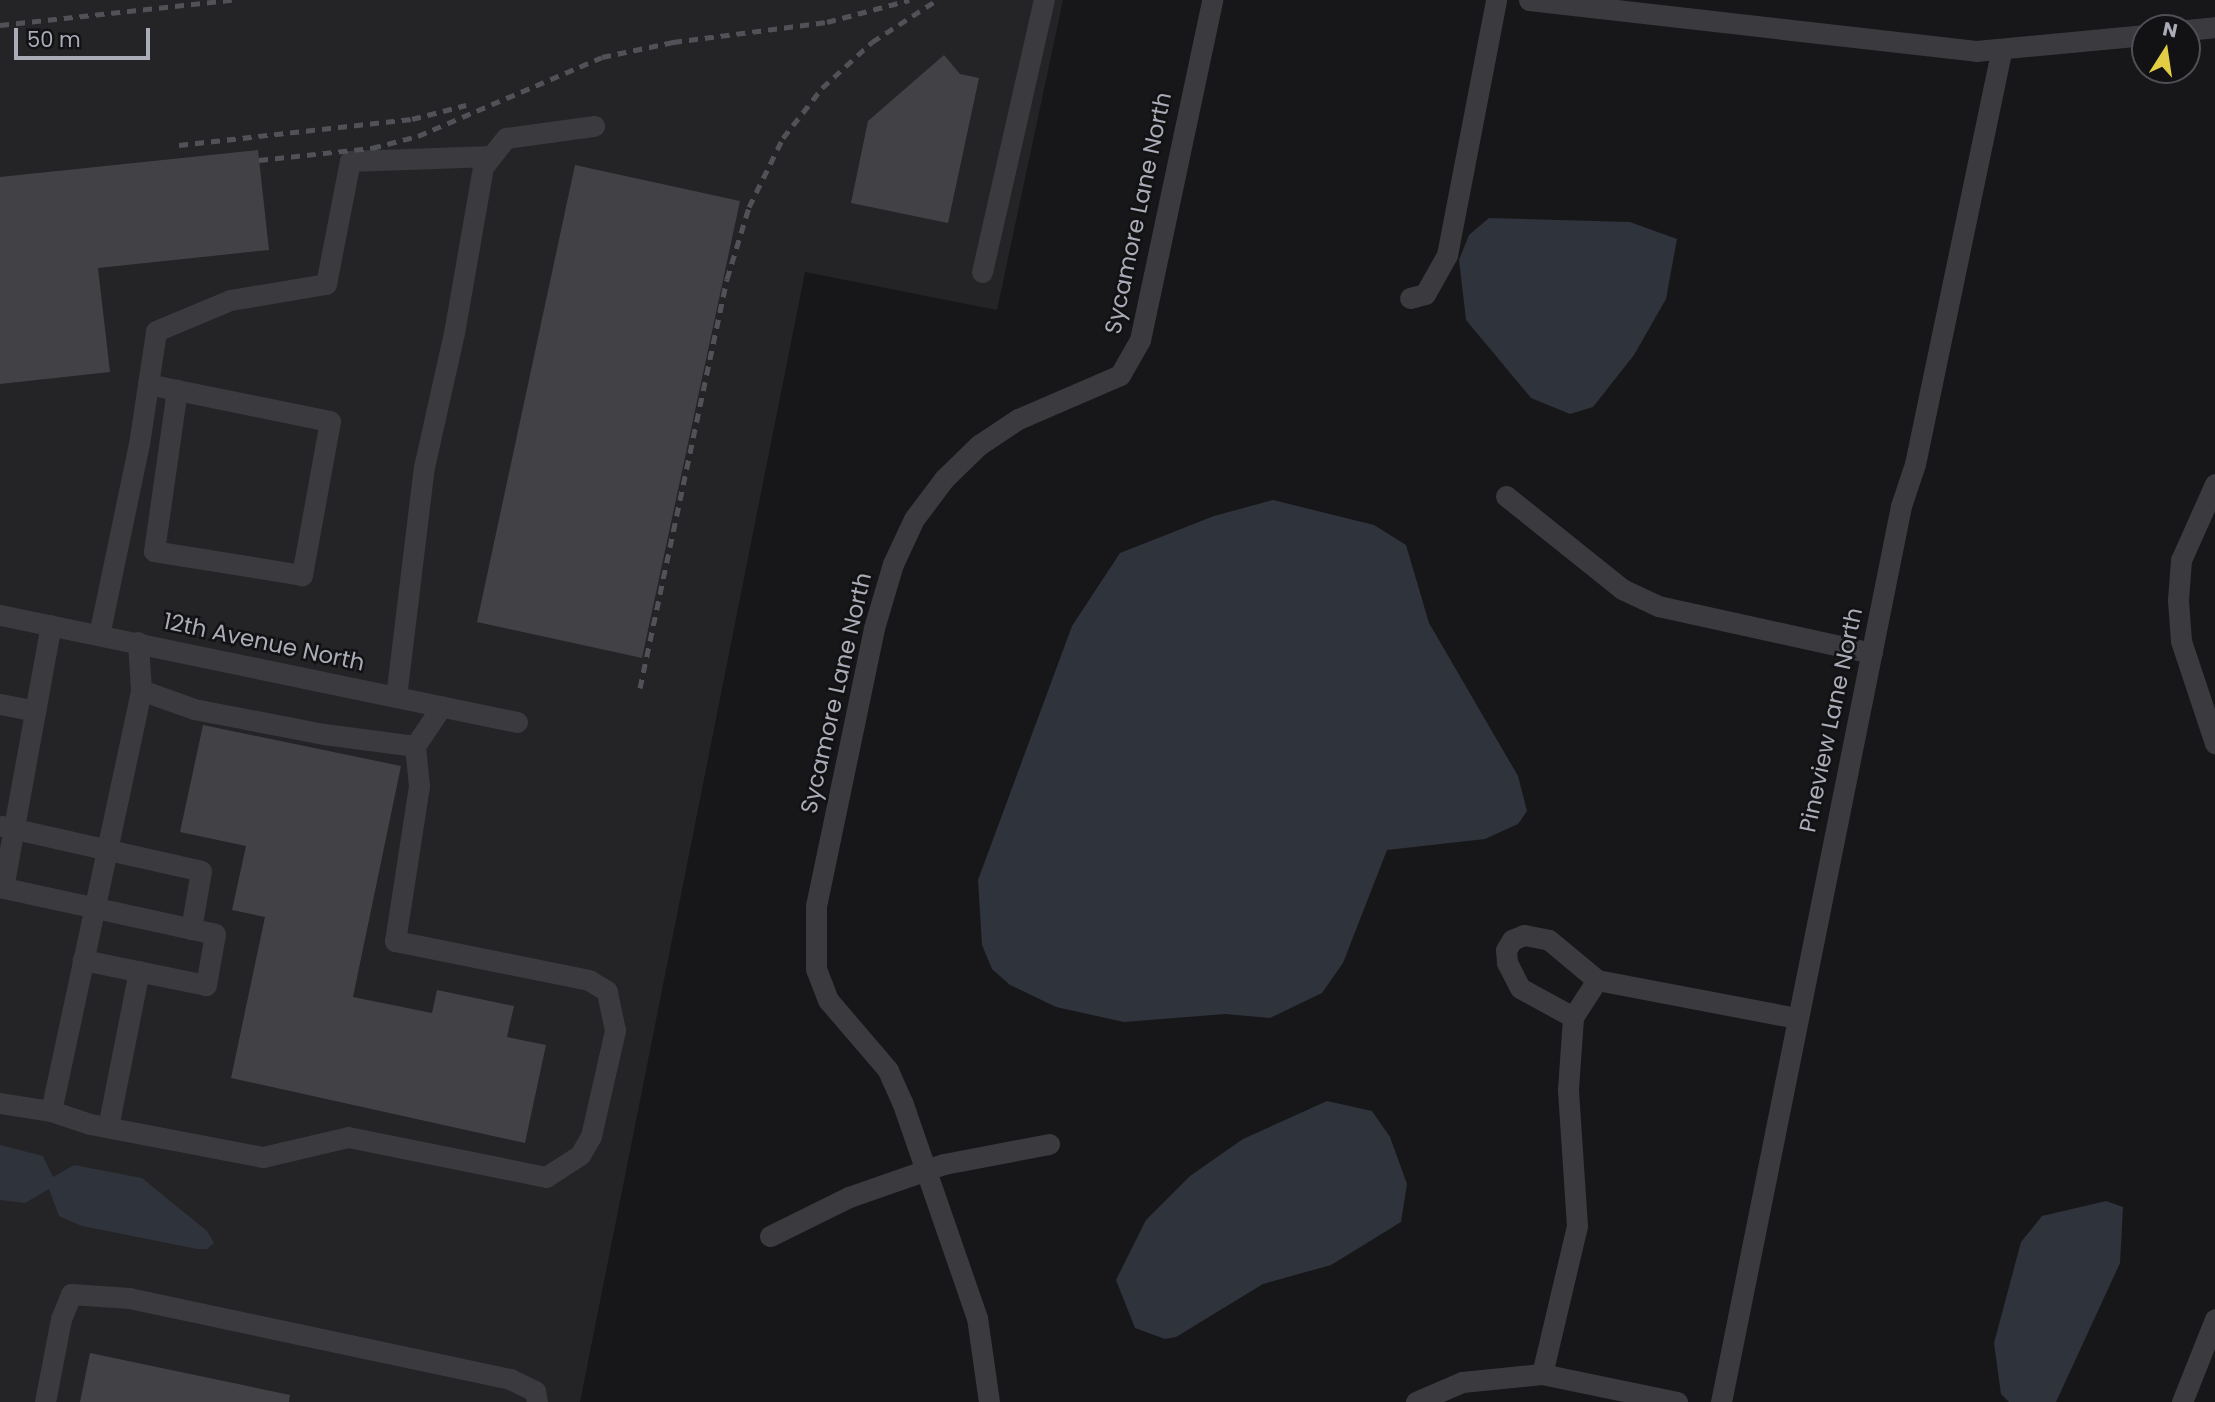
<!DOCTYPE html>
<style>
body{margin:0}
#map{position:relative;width:2215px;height:1402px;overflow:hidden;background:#171719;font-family:Poppins,sans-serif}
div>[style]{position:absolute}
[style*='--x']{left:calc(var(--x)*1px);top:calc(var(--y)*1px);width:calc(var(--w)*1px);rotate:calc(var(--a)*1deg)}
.built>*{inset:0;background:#242326}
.water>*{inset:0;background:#2e333c}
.building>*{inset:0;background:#424146}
.minor>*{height:21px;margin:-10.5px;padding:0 10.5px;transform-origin:10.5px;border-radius:10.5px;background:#3a3a3f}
.rail>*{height:5px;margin-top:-2.5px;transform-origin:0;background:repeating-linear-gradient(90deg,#515258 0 9px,transparent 0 16px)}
span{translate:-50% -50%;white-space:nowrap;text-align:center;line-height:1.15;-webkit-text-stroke:5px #121214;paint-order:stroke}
.street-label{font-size:23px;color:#aaacb7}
.north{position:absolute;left:2131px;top:14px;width:70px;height:70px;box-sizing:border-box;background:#121214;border:2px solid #4f5055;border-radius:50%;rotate:12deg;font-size:19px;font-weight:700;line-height:28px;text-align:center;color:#aaacb7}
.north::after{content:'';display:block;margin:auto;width:24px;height:32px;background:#e2cd45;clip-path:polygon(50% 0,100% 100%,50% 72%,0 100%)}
.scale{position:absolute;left:14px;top:28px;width:136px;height:32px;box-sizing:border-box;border:4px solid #aaacb7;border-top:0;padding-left:9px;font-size:21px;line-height:24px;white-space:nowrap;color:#aaacb7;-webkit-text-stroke:5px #121214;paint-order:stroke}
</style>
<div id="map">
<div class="built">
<i style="clip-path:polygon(0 0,1063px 0,997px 310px,805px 272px,580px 1402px,0 1402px)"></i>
</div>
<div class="water">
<i style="clip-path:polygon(1489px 218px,1630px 222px,1677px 239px,1666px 299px,1634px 355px,1593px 407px,1570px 414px,1531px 398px,1466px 320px,1459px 260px,1469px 235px)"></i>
<i style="clip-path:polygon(1273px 500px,1374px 525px,1406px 545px,1429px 623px,1518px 776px,1527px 811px,1518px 824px,1485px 839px,1387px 850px,1343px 963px,1322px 993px,1270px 1018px,1225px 1014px,1124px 1022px,1056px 1007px,1010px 985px,992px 969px,982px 945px,978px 880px,1072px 626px,1120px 553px,1214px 516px)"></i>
<i style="clip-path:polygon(1327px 1101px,1372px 1111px,1390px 1137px,1407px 1184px,1401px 1222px,1331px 1265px,1263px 1284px,1176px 1337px,1165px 1339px,1135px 1328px,1116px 1280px,1146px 1220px,1190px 1176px,1243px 1139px)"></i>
<i style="clip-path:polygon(0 1145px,43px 1156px,53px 1177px,74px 1165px,142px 1178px,207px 1231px,214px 1243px,207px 1249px,197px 1249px,82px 1226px,59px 1216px,49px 1189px,25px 1203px,0 1200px)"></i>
<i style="clip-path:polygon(2106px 1201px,2123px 1207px,2120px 1263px,2056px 1402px,2009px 1402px,2001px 1394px,1994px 1343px,2021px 1242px,2042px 1216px)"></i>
</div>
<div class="building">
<i style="clip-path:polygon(944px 55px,960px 74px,979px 78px,948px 223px,851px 203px,868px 121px)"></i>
<i style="clip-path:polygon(258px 150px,269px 250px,98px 268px,110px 372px,0 384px,0 177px)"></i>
<i style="clip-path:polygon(575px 165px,740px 201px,642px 658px,477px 622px)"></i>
<i style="clip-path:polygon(203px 725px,401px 766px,353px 997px,432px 1013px,437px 990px,514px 1006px,507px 1037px,546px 1045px,525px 1143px,231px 1078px,265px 917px,232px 910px,246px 846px,180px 832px)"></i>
<i style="clip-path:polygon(90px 1353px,290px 1395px,289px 1402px,80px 1402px)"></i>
</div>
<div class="minor">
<i style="--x:1529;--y:0;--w:450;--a:6.5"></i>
<i style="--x:1976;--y:51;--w:170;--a:-5.4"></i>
<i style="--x:2187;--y:30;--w:28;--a:-6"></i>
<i style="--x:982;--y:272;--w:279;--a:-77.2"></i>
<i style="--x:1410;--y:298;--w:16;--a:-15"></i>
<i style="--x:1425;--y:294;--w:45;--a:-60.6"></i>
<i style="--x:1447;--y:255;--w:260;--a:-79.1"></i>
<i style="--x:148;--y:384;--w:30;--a:12"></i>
<i style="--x:177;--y:390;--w:156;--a:11.5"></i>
<i style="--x:330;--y:421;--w:157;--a:100.3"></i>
<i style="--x:302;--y:575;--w:150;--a:-170.8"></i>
<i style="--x:154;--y:551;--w:163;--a:-81.9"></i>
<i style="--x:2215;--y:484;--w:83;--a:114.1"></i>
<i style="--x:2181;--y:560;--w:40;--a:94.3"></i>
<i style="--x:2178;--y:600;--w:41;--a:85.8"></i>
<i style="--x:2181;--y:641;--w:108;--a:71.6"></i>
<i style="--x:1506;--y:496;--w:149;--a:38.7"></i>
<i style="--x:1622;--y:589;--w:40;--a:25"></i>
<i style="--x:1658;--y:606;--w:219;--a:12.4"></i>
<i style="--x:0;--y:615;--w:528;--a:11.69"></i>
<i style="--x:99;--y:635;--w:195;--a:-78.2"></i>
<i style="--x:139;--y:444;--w:114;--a:-81.4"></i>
<i style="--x:156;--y:331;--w:80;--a:-22.7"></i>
<i style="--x:230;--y:300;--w:97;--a:-9.5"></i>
<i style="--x:326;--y:284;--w:125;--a:-79"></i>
<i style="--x:350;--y:161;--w:141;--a:-2"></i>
<i style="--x:141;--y:690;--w:56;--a:19.7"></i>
<i style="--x:194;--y:709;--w:132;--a:10.9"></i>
<i style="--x:324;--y:734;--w:92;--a:7.5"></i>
<i style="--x:415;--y:746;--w:48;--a:-56"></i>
<i style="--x:396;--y:697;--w:232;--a:-83.1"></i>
<i style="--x:424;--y:467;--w:137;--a:-77.4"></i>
<i style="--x:454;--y:333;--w:169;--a:-80.1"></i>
<i style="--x:483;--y:167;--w:37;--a:-52"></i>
<i style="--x:506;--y:138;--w:89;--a:-7.8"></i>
<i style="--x:0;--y:704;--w:36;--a:11"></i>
<i style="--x:2;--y:826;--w:204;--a:12.7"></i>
<i style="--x:201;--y:871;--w:59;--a:99.8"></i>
<i style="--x:0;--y:887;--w:220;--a:12.3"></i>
<i style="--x:215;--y:934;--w:52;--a:100"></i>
<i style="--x:206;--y:985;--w:126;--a:-168.5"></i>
<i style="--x:3;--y:888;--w:267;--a:-79.7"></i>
<i style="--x:1573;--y:1017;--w:60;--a:-151.3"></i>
<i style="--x:1520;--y:988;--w:28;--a:-117"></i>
<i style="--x:1507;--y:963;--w:13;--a:-94"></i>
<i style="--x:1506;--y:950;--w:12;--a:-59"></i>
<i style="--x:1512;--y:940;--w:13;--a:-23"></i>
<i style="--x:1524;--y:935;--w:25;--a:11"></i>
<i style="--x:1549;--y:940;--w:62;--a:39.8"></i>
<i style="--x:1597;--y:980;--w:203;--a:10.8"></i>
<i style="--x:0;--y:1103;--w:52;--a:8.9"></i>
<i style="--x:51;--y:1111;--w:431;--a:-77.9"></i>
<i style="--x:141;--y:690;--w:48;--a:-93.6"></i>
<i style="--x:51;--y:1111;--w:41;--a:18.4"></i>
<i style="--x:90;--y:1124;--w:176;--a:10.8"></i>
<i style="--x:263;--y:1157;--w:87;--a:-13.2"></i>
<i style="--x:348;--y:1137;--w:202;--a:11.4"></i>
<i style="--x:546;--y:1177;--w:40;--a:-32.9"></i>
<i style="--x:580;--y:1155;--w:22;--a:-60"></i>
<i style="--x:591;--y:1136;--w:109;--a:-77.2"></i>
<i style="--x:615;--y:1030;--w:40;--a:-102"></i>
<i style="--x:607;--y:991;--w:21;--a:-149"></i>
<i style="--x:589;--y:980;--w:198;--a:-168.6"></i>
<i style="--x:395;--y:941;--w:157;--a:-81.2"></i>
<i style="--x:419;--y:786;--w:40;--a:-95.7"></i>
<i style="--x:108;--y:1127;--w:159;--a:-78.8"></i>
<i style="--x:770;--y:1236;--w:88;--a:-26.3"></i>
<i style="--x:849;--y:1197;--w:101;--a:-19.2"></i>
<i style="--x:944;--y:1164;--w:107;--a:-10.8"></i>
<i style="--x:1542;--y:1374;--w:152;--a:-76.7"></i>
<i style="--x:1577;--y:1226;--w:137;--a:-93.8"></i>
<i style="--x:1568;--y:1089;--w:72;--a:-86"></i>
<i style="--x:1573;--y:1017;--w:44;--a:-57"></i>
<i style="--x:45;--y:1402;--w:85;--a:-79.1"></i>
<i style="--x:61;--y:1319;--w:27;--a:-68"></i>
<i style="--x:71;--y:1294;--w:58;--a:3.9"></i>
<i style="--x:129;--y:1298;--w:390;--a:12"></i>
<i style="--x:510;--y:1379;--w:28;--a:26"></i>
<i style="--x:535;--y:1391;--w:11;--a:80"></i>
<i style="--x:989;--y:1402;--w:85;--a:-98.1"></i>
<i style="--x:977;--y:1318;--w:229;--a:-109.1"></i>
<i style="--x:902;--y:1102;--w:35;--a:-114"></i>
<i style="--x:888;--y:1070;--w:92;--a:-130.6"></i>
<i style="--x:828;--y:1000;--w:33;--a:-111"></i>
<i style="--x:816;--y:969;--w:63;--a:-90"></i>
<i style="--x:816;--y:906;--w:284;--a:-78.2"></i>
<i style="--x:874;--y:628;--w:67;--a:-73.5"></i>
<i style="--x:893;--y:564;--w:50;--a:-65"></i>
<i style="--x:914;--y:519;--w:50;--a:-53.1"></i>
<i style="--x:944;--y:479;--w:49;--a:-44.2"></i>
<i style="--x:979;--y:445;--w:47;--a:-33.7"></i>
<i style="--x:1018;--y:419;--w:111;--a:-23.3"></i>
<i style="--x:1120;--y:375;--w:40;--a:-60.3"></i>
<i style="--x:1140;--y:340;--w:348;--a:-78"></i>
<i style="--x:1416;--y:1402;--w:50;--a:-23.5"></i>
<i style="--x:1462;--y:1382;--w:80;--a:-5.7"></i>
<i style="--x:1542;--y:1374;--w:138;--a:11.7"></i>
<i style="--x:1721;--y:1402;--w:914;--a:-78.64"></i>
<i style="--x:1901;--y:506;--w:44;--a:-71.6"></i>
<i style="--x:1915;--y:464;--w:421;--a:-78.2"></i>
<i style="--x:2182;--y:1402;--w:89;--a:-68.3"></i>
</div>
<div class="rail">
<i style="--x:0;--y:25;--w:233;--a:-6.2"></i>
<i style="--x:179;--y:145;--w:234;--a:-6.4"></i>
<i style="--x:412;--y:119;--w:56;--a:-14.5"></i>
<i style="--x:259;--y:160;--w:114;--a:-6.1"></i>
<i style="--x:372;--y:148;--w:48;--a:-14.6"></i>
<i style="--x:418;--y:136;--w:200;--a:-23.2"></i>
<i style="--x:602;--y:57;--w:73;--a:-11.9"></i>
<i style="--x:673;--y:42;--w:155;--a:-7.4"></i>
<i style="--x:827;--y:22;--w:85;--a:-15"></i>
<i style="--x:640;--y:688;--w:418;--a:-78"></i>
<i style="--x:727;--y:279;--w:75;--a:-73"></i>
<i style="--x:749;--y:207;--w:77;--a:-63.8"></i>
<i style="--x:783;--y:138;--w:63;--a:-52"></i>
<i style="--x:822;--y:88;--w:68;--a:-42.6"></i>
<i style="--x:872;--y:42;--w:77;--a:-32.9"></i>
</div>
<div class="street-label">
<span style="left:1138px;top:213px;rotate:-78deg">Sycamore Lane North</span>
<span style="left:264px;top:642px;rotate:12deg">12th Avenue North</span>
<span style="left:836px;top:693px;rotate:-77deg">Sycamore Lane North</span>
<span style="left:1831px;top:720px;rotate:-78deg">Pineview Lane North</span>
</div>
<div class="north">N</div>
<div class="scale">50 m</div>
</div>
